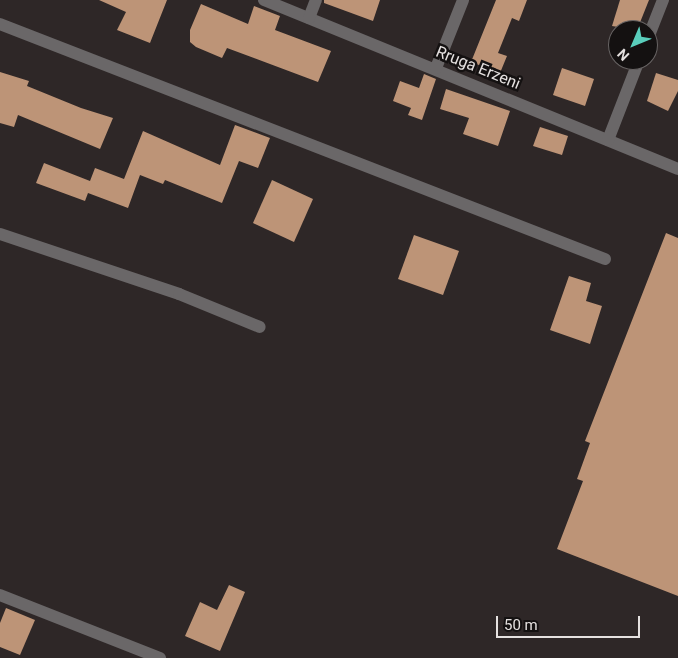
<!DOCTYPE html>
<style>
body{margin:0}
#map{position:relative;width:678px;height:658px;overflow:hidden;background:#2e2727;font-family:Roboto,sans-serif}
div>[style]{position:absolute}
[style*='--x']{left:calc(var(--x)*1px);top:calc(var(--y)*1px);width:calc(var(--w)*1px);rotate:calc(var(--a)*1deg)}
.building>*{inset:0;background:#bd9477}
.minor>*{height:12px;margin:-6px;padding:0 6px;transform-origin:6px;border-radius:6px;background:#6a6768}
span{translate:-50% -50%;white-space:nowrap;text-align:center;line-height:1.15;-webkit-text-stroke:5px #141111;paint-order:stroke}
.street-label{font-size:16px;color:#e5e1e0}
.north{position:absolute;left:608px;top:20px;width:50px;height:50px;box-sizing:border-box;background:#141111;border:1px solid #686464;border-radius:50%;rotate:225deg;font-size:14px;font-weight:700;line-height:20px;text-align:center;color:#e5e1e0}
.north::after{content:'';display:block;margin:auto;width:18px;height:22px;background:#5acebc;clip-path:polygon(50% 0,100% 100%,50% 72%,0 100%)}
.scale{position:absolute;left:496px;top:616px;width:144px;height:22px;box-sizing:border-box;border:2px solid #e5e1e0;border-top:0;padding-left:6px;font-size:15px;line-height:18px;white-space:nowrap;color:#e5e1e0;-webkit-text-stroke:4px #141111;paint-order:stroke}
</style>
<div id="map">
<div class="building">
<i style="clip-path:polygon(99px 0,167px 0,150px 43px,117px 30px,126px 12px)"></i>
<i style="clip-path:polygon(324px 0,380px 0,373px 21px,324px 3px)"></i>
<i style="clip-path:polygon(496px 0,527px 0,519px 21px,512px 18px,498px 53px,507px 56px,500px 73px,471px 62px)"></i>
<i style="clip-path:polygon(620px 0,649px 0,637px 30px,612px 26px)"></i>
<i style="clip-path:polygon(201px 4px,248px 24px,254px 6px,280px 16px,275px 30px,331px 51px,318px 82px,227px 48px,222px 58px,196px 47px,190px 42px,190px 30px)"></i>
<i style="clip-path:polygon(562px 68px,594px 79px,585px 106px,553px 95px)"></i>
<i style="clip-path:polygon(0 72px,29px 81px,27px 86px,81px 108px,113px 118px,100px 149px,18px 115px,14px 127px,0 123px)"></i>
<i style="clip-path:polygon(656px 73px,678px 80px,678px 91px,668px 111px,647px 101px)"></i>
<i style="clip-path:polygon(424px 74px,436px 79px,422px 120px,408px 115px,411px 108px,393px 101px,400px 81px,419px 88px)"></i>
<i style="clip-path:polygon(446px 89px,510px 111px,498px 146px,463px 134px,469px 118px,440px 109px)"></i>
<i style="clip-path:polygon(235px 125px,270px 138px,258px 168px,239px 161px,222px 203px,165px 180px,163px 184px,140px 175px,128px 208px,88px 193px,85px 201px,36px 183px,44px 163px,90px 181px,95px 168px,124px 179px,143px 131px,220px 165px)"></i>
<i style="clip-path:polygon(540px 127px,568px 136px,562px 155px,533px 146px)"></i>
<i style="clip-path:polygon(272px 180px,313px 199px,294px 242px,253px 223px)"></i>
<i style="clip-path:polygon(666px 233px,678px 238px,678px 596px,557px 549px,583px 481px,577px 479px,590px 443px,585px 441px)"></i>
<i style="clip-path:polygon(414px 235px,459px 251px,443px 295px,398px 279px)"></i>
<i style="clip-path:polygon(569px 276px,591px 283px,586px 301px,602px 306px,590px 344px,550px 330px)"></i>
<i style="clip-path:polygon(229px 585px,245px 592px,220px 651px,185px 636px,200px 602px,217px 610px)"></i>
<i style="clip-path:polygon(6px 608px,35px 620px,20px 655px,0 647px,0 623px)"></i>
</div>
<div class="minor">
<i style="--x:264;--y:0;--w:447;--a:22.2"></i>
<i style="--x:309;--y:18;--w:19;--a:-69"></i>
<i style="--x:0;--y:24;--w:649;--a:21.23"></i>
<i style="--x:648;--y:38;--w:41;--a:-68.5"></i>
<i style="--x:436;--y:68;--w:73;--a:-68.3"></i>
<i style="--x:608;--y:140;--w:86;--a:-68.8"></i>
<i style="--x:0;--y:234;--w:189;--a:18.5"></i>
<i style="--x:179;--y:294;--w:87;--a:22.2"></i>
<i style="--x:0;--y:595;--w:172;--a:21.5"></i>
</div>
<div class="street-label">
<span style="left:478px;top:68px;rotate:22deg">Rruga Erzeni</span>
</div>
<div class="north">N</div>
<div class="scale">50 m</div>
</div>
